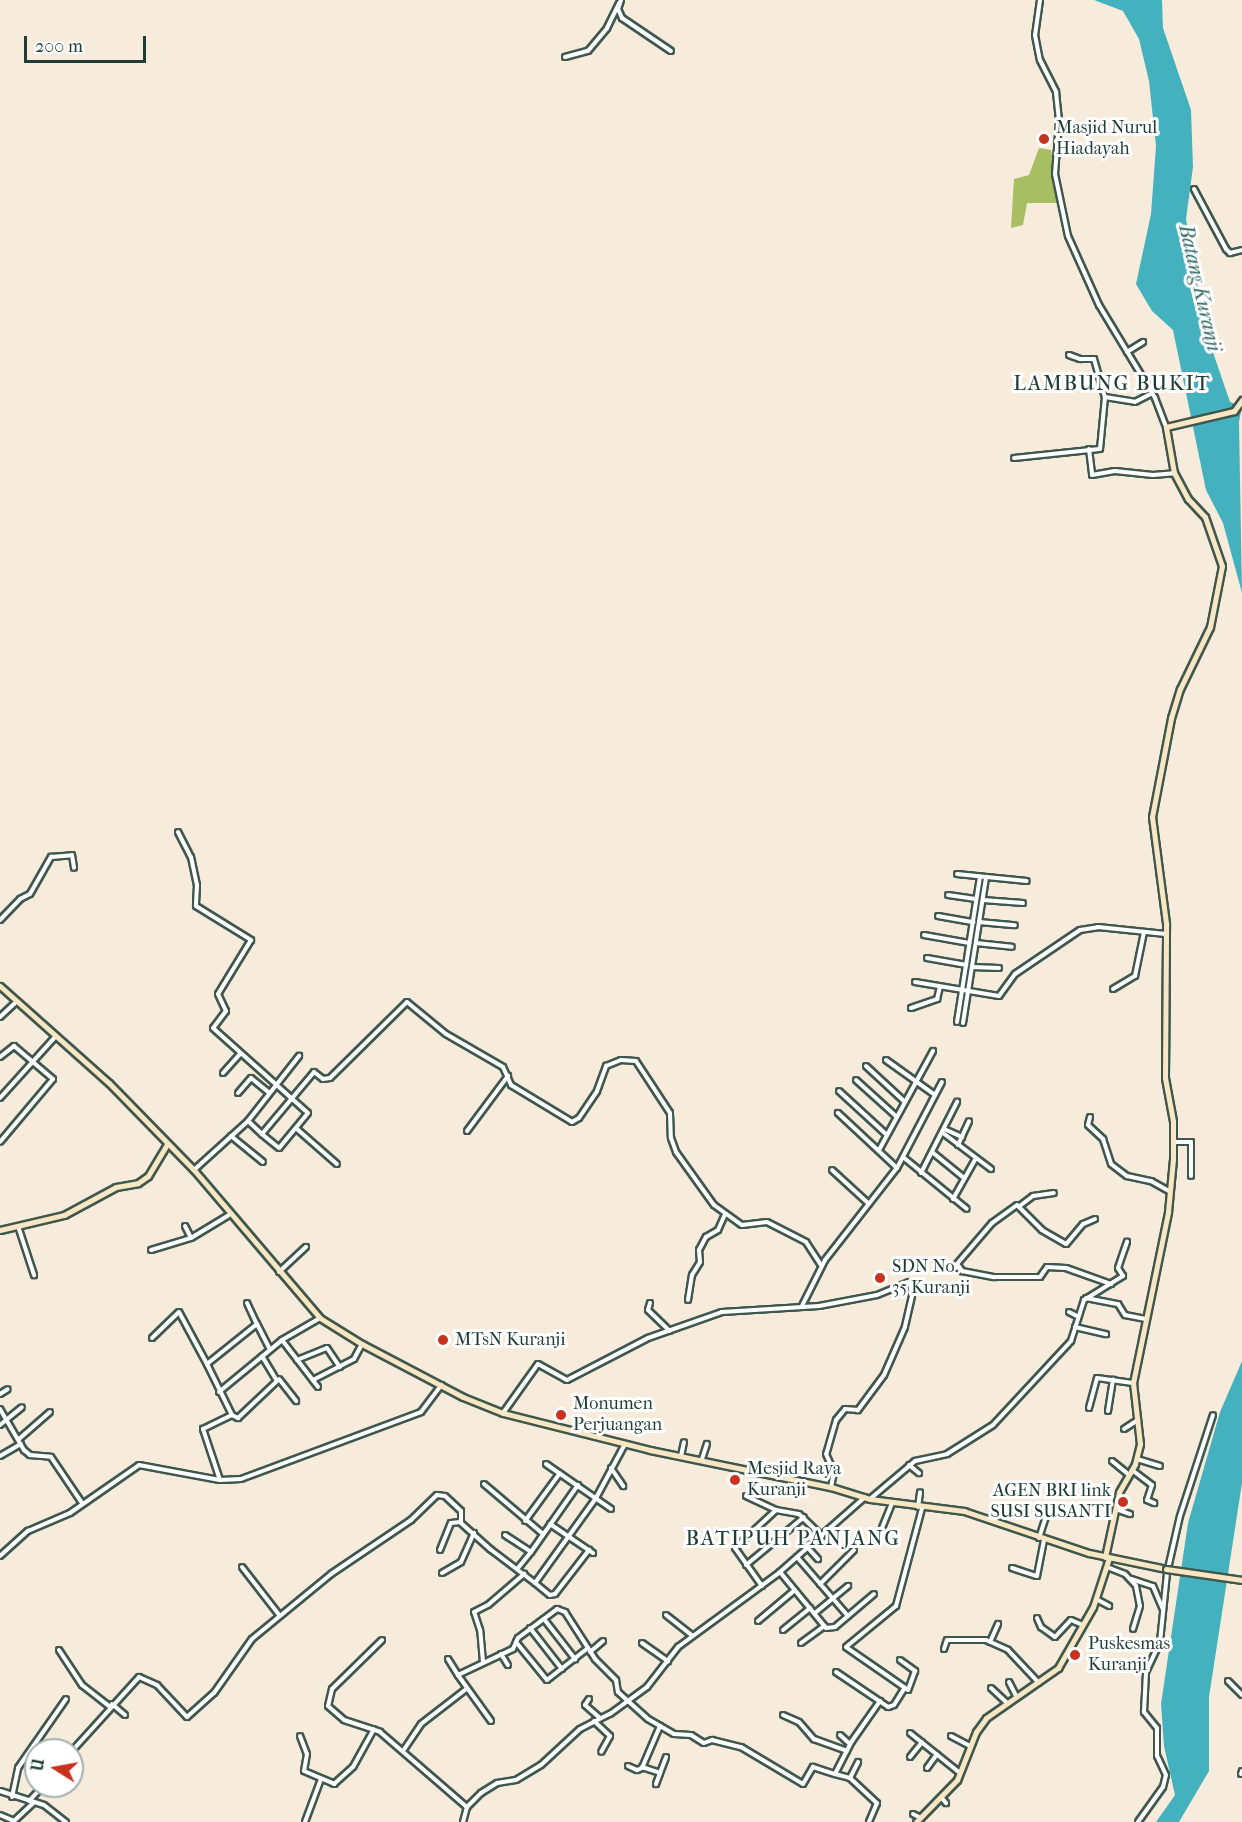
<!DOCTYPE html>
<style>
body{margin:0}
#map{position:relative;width:1242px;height:1822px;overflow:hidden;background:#f7ecdb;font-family:"IM FELL French Canon",serif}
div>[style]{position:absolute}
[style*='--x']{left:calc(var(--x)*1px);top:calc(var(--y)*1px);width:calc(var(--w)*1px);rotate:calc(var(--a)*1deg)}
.green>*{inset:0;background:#a8be62}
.water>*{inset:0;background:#43b1be}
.roads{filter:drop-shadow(2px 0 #3f574d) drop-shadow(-2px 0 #3f574d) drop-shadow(0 2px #3f574d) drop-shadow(0 -2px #3f574d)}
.street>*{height:4px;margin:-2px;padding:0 2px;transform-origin:2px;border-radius:2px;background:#fff}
.secondary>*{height:5px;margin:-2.5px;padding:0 2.5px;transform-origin:2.5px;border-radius:2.5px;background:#f9e7c3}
.bridges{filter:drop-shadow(2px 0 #3f574d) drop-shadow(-2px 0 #3f574d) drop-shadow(0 2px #3f574d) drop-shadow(0 -2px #3f574d)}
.secondary-bridge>*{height:5px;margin:-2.5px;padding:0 2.5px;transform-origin:2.5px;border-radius:2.5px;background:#f9e7c3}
.dots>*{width:16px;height:16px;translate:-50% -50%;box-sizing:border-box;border:3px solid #fff;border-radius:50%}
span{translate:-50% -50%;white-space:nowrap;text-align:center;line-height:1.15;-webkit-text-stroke:6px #fff;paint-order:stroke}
.poi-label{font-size:18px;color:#1f3d34}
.left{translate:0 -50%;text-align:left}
.right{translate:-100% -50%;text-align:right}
.water-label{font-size:20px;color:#2c6664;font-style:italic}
.quarter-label{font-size:21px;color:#1f3d34;letter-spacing:1.5px}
.north{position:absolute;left:24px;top:1738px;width:60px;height:60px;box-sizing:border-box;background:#fff;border:2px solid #a5b1ae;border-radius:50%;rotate:281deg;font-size:16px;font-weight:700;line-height:24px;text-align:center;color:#1f3d34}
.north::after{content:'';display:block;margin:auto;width:21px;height:27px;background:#c8321e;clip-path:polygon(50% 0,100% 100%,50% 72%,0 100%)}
.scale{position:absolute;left:24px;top:36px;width:122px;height:27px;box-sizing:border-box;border:3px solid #1f3d34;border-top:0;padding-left:8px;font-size:18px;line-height:21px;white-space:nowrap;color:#1f3d34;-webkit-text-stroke:4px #fff;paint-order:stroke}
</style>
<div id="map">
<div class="green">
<i style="clip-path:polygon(1039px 148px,1051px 150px,1060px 203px,1027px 203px,1023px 225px,1011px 228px,1014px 179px,1029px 175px)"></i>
</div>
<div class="water">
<i style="clip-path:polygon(1094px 0,1162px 0,1163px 28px,1191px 110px,1193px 167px,1186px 219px,1205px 329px,1230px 402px,1242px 406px,1239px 422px,1242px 593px,1223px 523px,1206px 490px,1173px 330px,1152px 311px,1136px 284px,1151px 214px,1156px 146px,1149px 81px,1139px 39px,1123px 11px)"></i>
<i style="clip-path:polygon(1242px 1361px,1242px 1483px,1209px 1697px,1209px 1771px,1179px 1822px,1156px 1822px,1175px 1795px,1164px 1746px,1161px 1704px,1188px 1523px,1220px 1412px)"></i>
</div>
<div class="roads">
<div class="street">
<i style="--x:621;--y:0;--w:9;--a:108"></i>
<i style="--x:618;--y:9;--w:10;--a:66"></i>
<i style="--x:622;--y:18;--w:59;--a:34"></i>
<i style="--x:1040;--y:0;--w:35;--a:98"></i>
<i style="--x:1035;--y:35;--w:25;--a:79"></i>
<i style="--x:1040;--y:60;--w:36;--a:63"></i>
<i style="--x:1056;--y:92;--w:30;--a:84"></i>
<i style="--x:1059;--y:122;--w:52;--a:94.4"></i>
<i style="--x:1055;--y:174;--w:63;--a:78.2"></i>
<i style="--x:1068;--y:236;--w:76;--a:65.8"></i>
<i style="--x:1099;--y:305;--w:109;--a:58.9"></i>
<i style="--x:1155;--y:398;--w:31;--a:69"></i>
<i style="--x:565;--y:57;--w:24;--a:-15"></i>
<i style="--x:588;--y:51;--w:30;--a:-50"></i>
<i style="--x:607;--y:28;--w:28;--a:-64"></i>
<i style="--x:1194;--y:189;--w:68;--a:61.9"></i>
<i style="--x:1226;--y:249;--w:6;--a:45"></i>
<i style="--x:1230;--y:253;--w:12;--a:-14"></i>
<i style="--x:1127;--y:352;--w:19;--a:-32"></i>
<i style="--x:1069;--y:355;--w:12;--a:20"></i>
<i style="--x:1080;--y:359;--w:14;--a:0"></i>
<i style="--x:1094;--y:359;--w:40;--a:74"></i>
<i style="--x:1105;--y:397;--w:30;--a:9"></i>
<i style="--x:1135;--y:402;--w:18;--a:-27"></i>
<i style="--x:1089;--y:449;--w:26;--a:83"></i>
<i style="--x:1092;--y:475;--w:23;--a:-10"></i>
<i style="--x:1115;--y:471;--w:38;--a:6"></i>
<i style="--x:1153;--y:475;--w:21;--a:-5"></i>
<i style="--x:1014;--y:458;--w:86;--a:-6"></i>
<i style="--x:1100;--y:449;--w:52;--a:-84.5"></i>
<i style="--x:178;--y:832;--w:28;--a:63"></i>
<i style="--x:191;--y:857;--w:29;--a:78"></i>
<i style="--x:197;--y:885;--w:21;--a:93"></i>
<i style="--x:196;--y:906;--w:65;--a:31.7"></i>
<i style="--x:251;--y:940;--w:63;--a:121.4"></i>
<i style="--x:218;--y:994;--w:19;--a:65"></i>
<i style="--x:226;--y:1011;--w:21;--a:127"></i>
<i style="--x:213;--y:1028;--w:127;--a:41.8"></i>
<i style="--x:308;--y:1113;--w:45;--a:129.6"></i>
<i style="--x:279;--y:1148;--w:22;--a:-141"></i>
<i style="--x:957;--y:874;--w:70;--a:5.7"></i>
<i style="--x:948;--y:895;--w:28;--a:8"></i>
<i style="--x:983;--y:900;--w:40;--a:4.3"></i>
<i style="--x:938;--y:916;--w:36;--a:10"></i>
<i style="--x:0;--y:920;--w:29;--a:-46"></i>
<i style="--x:20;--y:899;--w:11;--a:-27"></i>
<i style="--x:30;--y:894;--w:43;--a:-60.4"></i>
<i style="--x:51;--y:857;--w:21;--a:-5"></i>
<i style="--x:72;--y:855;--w:13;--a:81"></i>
<i style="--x:979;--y:922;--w:36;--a:5"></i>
<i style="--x:924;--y:935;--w:46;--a:10.1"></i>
<i style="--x:976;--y:943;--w:36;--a:6"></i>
<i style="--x:927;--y:958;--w:40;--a:10"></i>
<i style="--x:972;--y:967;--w:27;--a:2"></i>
<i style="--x:915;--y:982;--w:85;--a:9.5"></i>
<i style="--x:999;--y:996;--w:27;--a:-54"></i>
<i style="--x:1015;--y:974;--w:78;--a:-34.1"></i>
<i style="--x:1080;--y:930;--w:18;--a:-9"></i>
<i style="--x:1098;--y:927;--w:68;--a:5.9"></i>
<i style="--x:1113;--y:989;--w:26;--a:-31"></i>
<i style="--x:1135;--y:976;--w:45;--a:-78.4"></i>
<i style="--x:911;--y:1008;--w:28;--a:-19"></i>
<i style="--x:937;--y:999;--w:12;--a:-76"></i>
<i style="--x:0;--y:1017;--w:22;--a:-43"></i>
<i style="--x:957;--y:1022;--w:147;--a:-81"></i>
<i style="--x:963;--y:1023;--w:147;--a:-81"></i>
<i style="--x:0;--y:1057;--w:18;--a:-38"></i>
<i style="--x:14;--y:1046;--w:51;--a:40.2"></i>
<i style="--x:53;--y:1079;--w:82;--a:130.1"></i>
<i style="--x:886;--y:1060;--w:60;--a:35.5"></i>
<i style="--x:866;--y:1066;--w:53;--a:42.7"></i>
<i style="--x:223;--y:1073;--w:25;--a:-48"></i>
<i style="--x:856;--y:1080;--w:55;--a:42.1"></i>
<i style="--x:839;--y:1091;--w:65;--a:42.5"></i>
<i style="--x:238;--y:1093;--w:20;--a:-49"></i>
<i style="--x:251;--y:1078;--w:22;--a:39"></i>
<i style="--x:0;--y:1098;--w:84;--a:-47.9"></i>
<i style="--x:1090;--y:1117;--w:8;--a:104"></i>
<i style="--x:1088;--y:1125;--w:21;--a:43"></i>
<i style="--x:1103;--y:1139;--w:26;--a:72"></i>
<i style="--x:1111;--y:1164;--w:20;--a:37"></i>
<i style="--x:1127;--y:1176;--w:25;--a:12"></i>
<i style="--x:1151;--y:1181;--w:21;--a:29"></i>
<i style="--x:248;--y:1121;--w:19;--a:43"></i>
<i style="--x:262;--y:1134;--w:81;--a:-50"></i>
<i style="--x:314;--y:1072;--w:11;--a:38"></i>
<i style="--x:323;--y:1079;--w:7;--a:-8"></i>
<i style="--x:330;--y:1078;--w:108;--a:-44.6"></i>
<i style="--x:407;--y:1002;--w:50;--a:39.4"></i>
<i style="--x:446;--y:1034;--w:66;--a:30.1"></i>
<i style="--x:503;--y:1067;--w:20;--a:66"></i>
<i style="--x:511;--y:1085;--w:71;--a:31.2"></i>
<i style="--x:572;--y:1122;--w:8;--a:-30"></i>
<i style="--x:579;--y:1118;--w:32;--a:-56"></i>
<i style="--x:597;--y:1091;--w:27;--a:-70"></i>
<i style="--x:606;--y:1066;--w:16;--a:-22"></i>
<i style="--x:621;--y:1060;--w:15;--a:4"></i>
<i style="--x:636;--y:1061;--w:62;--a:56.8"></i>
<i style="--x:670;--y:1113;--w:25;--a:88"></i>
<i style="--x:671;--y:1138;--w:15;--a:70"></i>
<i style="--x:676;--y:1152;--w:65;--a:54.4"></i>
<i style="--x:714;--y:1205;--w:34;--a:36"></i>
<i style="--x:742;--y:1225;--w:25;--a:-7"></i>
<i style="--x:767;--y:1222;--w:44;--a:27.1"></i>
<i style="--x:806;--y:1242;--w:27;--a:57"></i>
<i style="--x:297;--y:1129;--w:53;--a:41.2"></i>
<i style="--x:944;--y:1129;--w:20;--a:24"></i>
<i style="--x:467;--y:1131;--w:69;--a:-53.3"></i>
<i style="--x:943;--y:1133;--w:60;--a:36.9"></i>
<i style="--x:231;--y:1136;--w:41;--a:39.1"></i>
<i style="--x:1173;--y:1142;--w:18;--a:0"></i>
<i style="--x:1191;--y:1142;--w:34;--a:90"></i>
<i style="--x:958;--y:1145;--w:26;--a:-65"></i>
<i style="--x:879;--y:1150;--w:113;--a:-61.4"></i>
<i style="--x:932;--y:1152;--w:41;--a:39.1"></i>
<i style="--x:903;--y:1157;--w:82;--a:39.1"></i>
<i style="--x:897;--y:1168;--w:97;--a:-62.4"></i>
<i style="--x:194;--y:1170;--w:73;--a:-42.2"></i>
<i style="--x:248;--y:1121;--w:83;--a:-51.9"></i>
<i style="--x:832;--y:1170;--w:50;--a:42.6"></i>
<i style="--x:921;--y:1173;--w:80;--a:-63.1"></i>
<i style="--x:953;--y:1199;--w:47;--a:-60.7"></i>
<i style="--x:1021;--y:1205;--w:15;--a:-37"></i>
<i style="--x:1033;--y:1196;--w:21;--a:-8"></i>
<i style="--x:1095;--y:1219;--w:13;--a:157"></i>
<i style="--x:1083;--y:1224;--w:26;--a:130"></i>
<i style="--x:1066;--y:1244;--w:28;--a:-150"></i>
<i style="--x:1042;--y:1230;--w:35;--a:-135"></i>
<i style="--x:1017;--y:1205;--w:31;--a:144"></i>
<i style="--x:992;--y:1223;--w:54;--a:130.5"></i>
<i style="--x:957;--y:1264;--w:9;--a:54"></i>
<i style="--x:962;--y:1271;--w:33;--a:11"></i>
<i style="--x:994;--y:1277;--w:46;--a:0"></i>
<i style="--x:1040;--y:1277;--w:12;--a:-55"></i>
<i style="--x:1047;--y:1267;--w:19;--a:3"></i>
<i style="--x:1066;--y:1268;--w:48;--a:19.6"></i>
<i style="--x:18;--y:1226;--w:52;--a:71.9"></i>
<i style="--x:185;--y:1226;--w:13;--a:63"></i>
<i style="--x:151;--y:1250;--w:42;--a:-16.7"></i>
<i style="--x:191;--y:1238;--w:44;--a:-31.2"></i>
<i style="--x:279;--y:1272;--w:37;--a:-43"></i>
<i style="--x:1086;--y:1298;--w:33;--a:11"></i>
<i style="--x:1118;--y:1304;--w:13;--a:58"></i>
<i style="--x:1125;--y:1315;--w:21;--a:11"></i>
<i style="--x:688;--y:1300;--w:25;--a:-81"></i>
<i style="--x:692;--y:1275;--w:15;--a:-58"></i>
<i style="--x:700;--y:1262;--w:12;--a:-95"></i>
<i style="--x:699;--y:1250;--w:15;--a:-62"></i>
<i style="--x:706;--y:1237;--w:14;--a:-30"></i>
<i style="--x:718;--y:1230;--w:17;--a:-66"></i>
<i style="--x:247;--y:1303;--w:23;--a:65"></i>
<i style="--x:650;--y:1303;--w:7;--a:106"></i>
<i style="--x:648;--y:1310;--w:30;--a:44"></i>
<i style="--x:802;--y:1306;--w:51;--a:-63.4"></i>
<i style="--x:825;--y:1260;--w:117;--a:-52"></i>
<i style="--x:897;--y:1168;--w:81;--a:-137"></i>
<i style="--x:1069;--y:1312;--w:9;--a:27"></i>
<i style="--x:1075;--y:1327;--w:32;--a:13"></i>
<i style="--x:152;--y:1338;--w:37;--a:-44"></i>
<i style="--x:179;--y:1312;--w:59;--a:61.7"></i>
<i style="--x:207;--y:1364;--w:64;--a:-38.7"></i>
<i style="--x:257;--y:1324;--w:29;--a:63"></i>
<i style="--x:282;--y:1340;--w:59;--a:52.5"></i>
<i style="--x:297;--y:1360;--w:32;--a:-22"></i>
<i style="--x:327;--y:1348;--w:23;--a:56"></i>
<i style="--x:207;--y:1364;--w:57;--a:63.9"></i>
<i style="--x:279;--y:1379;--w:28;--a:52"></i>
<i style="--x:313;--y:1380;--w:46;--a:-27.1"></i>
<i style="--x:354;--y:1359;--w:17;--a:-62"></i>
<i style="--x:219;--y:1392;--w:82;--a:-39.5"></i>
<i style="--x:282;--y:1340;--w:44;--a:-30.1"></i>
<i style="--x:0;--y:1394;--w:9;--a:-32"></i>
<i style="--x:1089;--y:1408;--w:31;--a:-75"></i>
<i style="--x:1097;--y:1378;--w:36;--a:8"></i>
<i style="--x:0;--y:1409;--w:48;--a:59.7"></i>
<i style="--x:24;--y:1450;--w:8;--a:40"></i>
<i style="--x:30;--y:1455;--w:21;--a:5"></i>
<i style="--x:51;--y:1457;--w:55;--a:56"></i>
<i style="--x:1108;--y:1411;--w:32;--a:-81"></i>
<i style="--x:503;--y:1413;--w:60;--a:-54.5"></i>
<i style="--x:538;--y:1364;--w:33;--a:29"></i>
<i style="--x:567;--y:1380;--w:91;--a:-27.4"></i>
<i style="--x:648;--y:1338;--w:78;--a:-19.4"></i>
<i style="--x:722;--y:1312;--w:97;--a:-3.5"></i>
<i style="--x:819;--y:1306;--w:59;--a:-10.7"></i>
<i style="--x:877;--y:1295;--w:35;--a:-22"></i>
<i style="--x:910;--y:1282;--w:14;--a:82"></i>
<i style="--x:912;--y:1296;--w:32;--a:103"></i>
<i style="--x:905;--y:1327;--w:52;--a:113.6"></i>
<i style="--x:884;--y:1375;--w:44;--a:126.6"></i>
<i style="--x:858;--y:1410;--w:13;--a:-176"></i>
<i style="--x:845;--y:1409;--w:14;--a:129"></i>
<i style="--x:836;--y:1420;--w:35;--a:106"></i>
<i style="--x:826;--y:1454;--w:20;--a:66"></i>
<i style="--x:834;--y:1472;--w:15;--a:101"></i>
<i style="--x:0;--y:1425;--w:28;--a:-39"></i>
<i style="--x:1124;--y:1429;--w:17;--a:-33"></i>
<i style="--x:19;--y:1439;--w:41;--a:-41.1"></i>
<i style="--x:0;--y:1456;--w:24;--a:-30"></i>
<i style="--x:681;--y:1456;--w:14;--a:-78"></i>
<i style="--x:702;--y:1459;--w:16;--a:-72"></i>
<i style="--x:1137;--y:1459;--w:24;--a:17"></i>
<i style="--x:1112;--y:1461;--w:22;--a:39"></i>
<i style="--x:546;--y:1464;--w:79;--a:34.7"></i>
<i style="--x:909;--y:1465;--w:13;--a:39"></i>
<i style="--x:611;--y:1468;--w:22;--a:56"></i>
<i style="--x:1132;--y:1470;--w:25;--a:37"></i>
<i style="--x:1152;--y:1485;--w:16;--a:108"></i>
<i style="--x:1147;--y:1500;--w:8;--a:23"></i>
<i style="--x:220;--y:1480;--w:54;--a:-108.4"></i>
<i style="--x:203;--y:1429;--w:32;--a:-26"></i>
<i style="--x:232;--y:1415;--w:7;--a:27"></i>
<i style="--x:238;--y:1418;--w:54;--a:-43.5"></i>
<i style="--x:277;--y:1381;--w:29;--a:-121"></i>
<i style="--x:484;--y:1484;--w:77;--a:40.3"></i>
<i style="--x:746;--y:1496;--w:33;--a:25"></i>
<i style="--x:870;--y:1499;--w:59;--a:-40.2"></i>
<i style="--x:915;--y:1461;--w:33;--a:-12"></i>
<i style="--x:947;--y:1454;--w:54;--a:-32.2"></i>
<i style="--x:993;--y:1425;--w:115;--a:-47.1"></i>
<i style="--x:1071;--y:1341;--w:43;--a:-72.4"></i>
<i style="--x:1084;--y:1300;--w:46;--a:-31.6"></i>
<i style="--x:1123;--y:1276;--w:9;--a:-122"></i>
<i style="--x:1118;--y:1268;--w:28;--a:-71"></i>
<i style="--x:918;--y:1507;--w:15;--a:-82"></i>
<i style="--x:1116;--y:1509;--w:15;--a:20"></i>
<i style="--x:525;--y:1521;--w:59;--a:-53.9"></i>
<i style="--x:550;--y:1524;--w:52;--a:34"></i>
<i style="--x:882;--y:1528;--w:27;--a:-68"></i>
<i style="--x:505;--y:1535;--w:31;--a:33"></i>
<i style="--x:531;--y:1552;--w:82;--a:-55"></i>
<i style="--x:1039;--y:1538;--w:29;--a:-72"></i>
<i style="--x:808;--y:1548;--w:15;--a:48"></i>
<i style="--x:440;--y:1550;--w:29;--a:-68"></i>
<i style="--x:451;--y:1523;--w:9;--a:-6"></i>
<i style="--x:0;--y:1556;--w:38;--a:-42"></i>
<i style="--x:28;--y:1531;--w:46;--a:-23.2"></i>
<i style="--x:70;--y:1513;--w:84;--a:-34.8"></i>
<i style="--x:139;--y:1465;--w:82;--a:10.5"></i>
<i style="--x:220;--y:1480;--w:21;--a:-3"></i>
<i style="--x:241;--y:1479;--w:192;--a:-20.4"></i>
<i style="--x:421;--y:1412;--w:34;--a:-53"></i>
<i style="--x:797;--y:1557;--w:78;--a:49.2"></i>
<i style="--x:746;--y:1565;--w:75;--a:-39.6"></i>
<i style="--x:242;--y:1567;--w:62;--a:52.2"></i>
<i style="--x:1107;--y:1567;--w:19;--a:21"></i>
<i style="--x:1125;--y:1574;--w:16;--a:47"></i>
<i style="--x:1136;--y:1586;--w:20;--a:79"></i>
<i style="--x:1140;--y:1606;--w:24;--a:107"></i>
<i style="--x:518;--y:1568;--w:21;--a:-51"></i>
<i style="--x:1012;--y:1568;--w:26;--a:18"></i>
<i style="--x:1037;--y:1576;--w:37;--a:-79"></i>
<i style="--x:780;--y:1572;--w:72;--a:50.6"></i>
<i style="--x:826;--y:1628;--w:9;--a:-6"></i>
<i style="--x:835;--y:1627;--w:51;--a:-40.2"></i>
<i style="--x:442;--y:1573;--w:22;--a:-30"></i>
<i style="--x:461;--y:1562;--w:32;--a:-66"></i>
<i style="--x:1131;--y:1579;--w:23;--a:18"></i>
<i style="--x:1153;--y:1586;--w:25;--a:67"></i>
<i style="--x:535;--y:1583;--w:19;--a:39"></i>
<i style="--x:550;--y:1595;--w:5;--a:-11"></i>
<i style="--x:555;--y:1594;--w:56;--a:-52.3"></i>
<i style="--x:820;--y:1584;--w:48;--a:-45"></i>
<i style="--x:762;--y:1586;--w:47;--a:-125.4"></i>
<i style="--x:735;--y:1548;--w:56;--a:-42.8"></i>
<i style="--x:776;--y:1510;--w:23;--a:10"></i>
<i style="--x:799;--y:1514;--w:32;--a:44"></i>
<i style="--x:1096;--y:1599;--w:15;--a:28"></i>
<i style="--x:815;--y:1613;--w:43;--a:-39.3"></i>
<i style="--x:666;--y:1615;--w:33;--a:38"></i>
<i style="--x:1037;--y:1618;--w:10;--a:66"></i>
<i style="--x:1041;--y:1627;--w:17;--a:36"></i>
<i style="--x:1055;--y:1637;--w:23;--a:-47"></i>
<i style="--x:1071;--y:1620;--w:13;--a:23"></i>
<i style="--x:544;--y:1619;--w:51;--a:52.2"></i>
<i style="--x:758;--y:1621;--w:48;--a:-40"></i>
<i style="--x:530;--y:1628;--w:52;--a:52"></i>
<i style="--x:783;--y:1630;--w:35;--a:-39"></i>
<i style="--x:382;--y:1640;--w:70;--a:135.6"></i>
<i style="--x:332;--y:1689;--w:17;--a:103"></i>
<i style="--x:328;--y:1706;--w:21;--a:41"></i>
<i style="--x:344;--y:1720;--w:38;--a:18"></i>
<i style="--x:380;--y:1732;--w:115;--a:40.8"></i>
<i style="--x:516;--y:1642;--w:49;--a:50.8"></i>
<i style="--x:547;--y:1680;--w:52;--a:-38"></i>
<i style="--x:990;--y:1642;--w:20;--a:-66"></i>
<i style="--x:642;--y:1643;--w:32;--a:35"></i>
<i style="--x:801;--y:1643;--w:29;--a:-36"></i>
<i style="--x:944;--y:1649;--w:9;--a:-72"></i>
<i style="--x:947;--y:1640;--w:39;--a:0"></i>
<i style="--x:986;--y:1640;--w:24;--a:24"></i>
<i style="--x:1008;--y:1650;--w:45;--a:46.8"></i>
<i style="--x:59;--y:1650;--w:42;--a:56.7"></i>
<i style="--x:82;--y:1685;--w:36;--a:38"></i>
<i style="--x:590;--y:1652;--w:17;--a:-40"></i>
<i style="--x:501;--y:1654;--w:13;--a:58"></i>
<i style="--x:448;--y:1659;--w:19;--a:58"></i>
<i style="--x:900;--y:1660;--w:19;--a:36"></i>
<i style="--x:915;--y:1671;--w:20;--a:110"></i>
<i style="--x:908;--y:1690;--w:75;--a:-145.3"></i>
<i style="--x:846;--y:1647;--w:65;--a:-39.4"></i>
<i style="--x:896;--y:1606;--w:101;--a:-75.1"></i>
<i style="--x:483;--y:1662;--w:32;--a:-95"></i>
<i style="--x:480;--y:1630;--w:19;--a:-108"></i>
<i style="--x:474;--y:1612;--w:16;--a:-27"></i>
<i style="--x:488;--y:1605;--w:48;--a:-40.7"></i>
<i style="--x:836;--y:1672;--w:63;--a:33.9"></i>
<i style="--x:888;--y:1707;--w:6;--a:-18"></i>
<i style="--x:894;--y:1705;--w:19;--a:-58"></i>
<i style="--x:1228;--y:1681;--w:20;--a:45"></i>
<i style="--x:1009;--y:1682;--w:16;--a:63"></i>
<i style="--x:991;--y:1688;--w:21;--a:43"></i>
<i style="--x:589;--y:1699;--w:7;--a:124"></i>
<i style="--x:585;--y:1705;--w:20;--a:41"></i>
<i style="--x:112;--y:1704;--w:17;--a:40"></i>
<i style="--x:783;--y:1715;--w:17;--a:24"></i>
<i style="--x:799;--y:1722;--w:23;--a:49"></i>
<i style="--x:814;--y:1739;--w:35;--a:20"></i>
<i style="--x:491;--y:1721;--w:57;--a:-125.7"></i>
<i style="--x:458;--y:1675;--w:61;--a:-25.3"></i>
<i style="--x:513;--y:1649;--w:12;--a:-66"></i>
<i style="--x:518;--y:1638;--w:49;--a:-36.6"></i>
<i style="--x:557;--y:1609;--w:9;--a:21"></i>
<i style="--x:565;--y:1612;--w:56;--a:57.4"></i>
<i style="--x:595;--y:1659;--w:30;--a:45"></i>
<i style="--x:616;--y:1680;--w:12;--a:81"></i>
<i style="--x:618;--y:1692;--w:40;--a:42"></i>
<i style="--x:648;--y:1719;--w:30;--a:30"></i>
<i style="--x:674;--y:1734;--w:17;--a:3"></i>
<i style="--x:691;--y:1735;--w:15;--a:32"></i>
<i style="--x:704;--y:1743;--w:9;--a:-21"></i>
<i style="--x:712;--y:1740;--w:30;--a:14"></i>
<i style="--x:741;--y:1747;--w:72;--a:30.8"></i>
<i style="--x:803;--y:1784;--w:20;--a:-60"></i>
<i style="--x:813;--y:1767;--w:23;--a:18"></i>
<i style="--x:835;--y:1774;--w:37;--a:-63"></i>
<i style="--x:852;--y:1741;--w:49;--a:-55"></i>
<i style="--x:594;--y:1721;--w:22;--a:43"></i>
<i style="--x:610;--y:1736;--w:18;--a:119"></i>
<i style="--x:910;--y:1733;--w:64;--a:38.7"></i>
<i style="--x:840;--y:1735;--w:13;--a:42"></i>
<i style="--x:300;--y:1736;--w:19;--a:69"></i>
<i style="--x:307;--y:1754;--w:17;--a:100"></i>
<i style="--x:304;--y:1771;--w:33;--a:23"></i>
<i style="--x:334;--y:1784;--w:25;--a:-42"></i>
<i style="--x:353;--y:1767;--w:43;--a:-61.1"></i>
<i style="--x:951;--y:1736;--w:21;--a:28"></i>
<i style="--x:72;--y:1751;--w:100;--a:-47.8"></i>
<i style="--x:139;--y:1677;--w:20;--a:24"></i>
<i style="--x:157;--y:1685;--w:44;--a:46.8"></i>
<i style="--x:187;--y:1717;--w:36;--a:-42"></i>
<i style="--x:214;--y:1693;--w:66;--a:-54.9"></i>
<i style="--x:252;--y:1639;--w:102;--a:-39.4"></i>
<i style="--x:331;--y:1574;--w:97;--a:-34"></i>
<i style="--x:411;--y:1520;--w:36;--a:-44"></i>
<i style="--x:437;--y:1495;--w:8;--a:7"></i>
<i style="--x:445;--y:1496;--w:22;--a:43"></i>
<i style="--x:461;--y:1511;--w:12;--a:90"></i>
<i style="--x:461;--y:1523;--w:39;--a:42"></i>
<i style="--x:490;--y:1549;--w:56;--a:37.1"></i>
<i style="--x:535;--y:1583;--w:105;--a:-54.3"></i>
<i style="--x:596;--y:1498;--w:61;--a:-61.8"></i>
<i style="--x:403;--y:1751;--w:32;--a:-56"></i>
<i style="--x:421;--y:1724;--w:56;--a:-37.7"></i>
<i style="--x:910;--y:1757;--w:19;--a:-51"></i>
<i style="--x:628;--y:1766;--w:10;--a:24"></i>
<i style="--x:637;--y:1770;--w:5;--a:-22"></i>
<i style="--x:642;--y:1768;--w:46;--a:-66.8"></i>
<i style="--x:642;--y:1767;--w:19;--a:18"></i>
<i style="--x:660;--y:1773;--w:12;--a:110"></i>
<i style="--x:927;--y:1768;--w:17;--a:-54"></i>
<i style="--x:660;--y:1773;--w:17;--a:-69"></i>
<i style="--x:835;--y:1774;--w:16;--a:15"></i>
<i style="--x:850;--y:1778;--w:18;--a:-63"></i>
<i style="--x:1241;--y:1774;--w:3;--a:-72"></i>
<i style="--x:850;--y:1778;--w:37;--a:43"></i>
<i style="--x:877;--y:1803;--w:21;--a:113"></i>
<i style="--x:0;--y:1791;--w:46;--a:17.7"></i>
<i style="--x:44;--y:1805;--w:28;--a:38"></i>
<i style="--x:12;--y:1797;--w:30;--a:-78"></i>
<i style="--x:18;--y:1768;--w:84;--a:-55.2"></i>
<i style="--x:941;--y:1797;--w:8;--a:50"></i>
<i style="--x:29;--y:1801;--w:21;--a:-47"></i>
<i style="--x:913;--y:1814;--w:7;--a:27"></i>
<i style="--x:0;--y:1815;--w:15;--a:23"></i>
<i style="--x:14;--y:1821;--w:26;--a:-43"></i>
<i style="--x:305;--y:1822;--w:46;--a:-69.6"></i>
<i style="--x:463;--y:1822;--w:16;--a:-75"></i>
<i style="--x:467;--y:1807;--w:20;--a:-45"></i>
<i style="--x:481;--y:1793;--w:19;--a:-32"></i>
<i style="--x:497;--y:1783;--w:19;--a:-9"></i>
<i style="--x:516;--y:1780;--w:29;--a:-31"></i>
<i style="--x:541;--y:1765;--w:53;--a:-42.7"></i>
<i style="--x:580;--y:1729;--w:34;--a:-27"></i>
<i style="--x:610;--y:1714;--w:46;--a:-36.1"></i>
<i style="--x:647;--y:1687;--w:51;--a:-52.2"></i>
<i style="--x:678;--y:1647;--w:127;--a:-36.3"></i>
<i style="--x:780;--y:1572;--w:113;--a:-41.4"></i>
<i style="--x:1138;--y:1822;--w:43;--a:-54.5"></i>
<i style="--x:1163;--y:1787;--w:12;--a:-76"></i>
<i style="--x:1166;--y:1775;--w:21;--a:-115"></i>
<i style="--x:1157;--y:1756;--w:28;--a:-90"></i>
<i style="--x:1157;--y:1728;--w:21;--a:-129"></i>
<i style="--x:1144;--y:1712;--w:40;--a:-87.1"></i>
<i style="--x:1146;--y:1672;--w:33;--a:-65"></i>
<i style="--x:1160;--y:1642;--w:69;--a:-84.2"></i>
<i style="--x:1167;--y:1573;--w:58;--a:-77.2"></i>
<i style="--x:1180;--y:1516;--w:106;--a:-71.9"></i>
</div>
<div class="secondary">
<i style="--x:0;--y:986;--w:146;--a:41.7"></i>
<i style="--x:109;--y:1083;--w:122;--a:45.7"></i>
<i style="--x:194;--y:1170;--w:194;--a:49.6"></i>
<i style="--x:320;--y:1318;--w:49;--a:31.8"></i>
<i style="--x:362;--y:1344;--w:114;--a:27.7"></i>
<i style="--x:463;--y:1397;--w:43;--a:21.8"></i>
<i style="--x:503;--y:1413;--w:152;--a:14.1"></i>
<i style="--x:650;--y:1450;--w:185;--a:11.6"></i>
<i style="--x:831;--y:1487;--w:41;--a:17.1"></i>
<i style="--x:870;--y:1499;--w:95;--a:7.3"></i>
<i style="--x:964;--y:1511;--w:132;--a:18.6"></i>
<i style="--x:1089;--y:1553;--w:79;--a:11.7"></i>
<i style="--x:0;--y:1230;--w:66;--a:-13.2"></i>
<i style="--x:64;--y:1215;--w:59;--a:-28.3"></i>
<i style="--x:116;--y:1187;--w:22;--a:-10"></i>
<i style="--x:138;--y:1183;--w:12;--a:-35"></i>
<i style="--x:148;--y:1176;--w:37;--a:-59"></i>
<i style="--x:1105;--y:1557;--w:66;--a:-77.8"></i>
<i style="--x:1119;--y:1492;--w:32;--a:-60"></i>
<i style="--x:1135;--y:1464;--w:21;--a:-76"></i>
<i style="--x:1140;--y:1444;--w:61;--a:-96.5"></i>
<i style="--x:1133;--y:1383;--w:175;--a:-78.4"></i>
<i style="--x:1168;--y:1212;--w:53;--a:-84.6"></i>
<i style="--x:1173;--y:1159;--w:38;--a:-90"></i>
<i style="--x:1173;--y:1121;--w:44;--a:-100.5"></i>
<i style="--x:1165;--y:1078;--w:155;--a:-89.6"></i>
<i style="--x:1166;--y:923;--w:107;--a:-97.5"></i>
<i style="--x:1152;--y:817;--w:101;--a:-79.1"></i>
<i style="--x:1171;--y:718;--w:30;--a:-73"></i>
<i style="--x:1180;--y:689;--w:69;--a:-64.2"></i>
<i style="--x:1210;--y:627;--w:62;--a:-78.9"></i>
<i style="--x:1222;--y:566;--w:52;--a:-109.1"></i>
<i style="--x:1205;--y:517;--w:25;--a:-133"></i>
<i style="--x:1188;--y:499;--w:30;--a:-118"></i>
<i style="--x:1174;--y:473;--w:47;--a:-99.9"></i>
<i style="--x:1166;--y:427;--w:70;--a:-13.2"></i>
<i style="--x:1234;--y:411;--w:14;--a:-54"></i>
<i style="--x:916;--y:1822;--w:59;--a:-45.7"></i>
<i style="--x:957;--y:1780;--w:52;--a:-68.4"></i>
<i style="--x:976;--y:1732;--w:17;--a:-54"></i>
<i style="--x:986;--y:1718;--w:88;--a:-34.8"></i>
<i style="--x:1058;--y:1668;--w:70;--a:-60.2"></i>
<i style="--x:1093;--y:1607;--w:52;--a:-71.9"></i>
</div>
</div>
<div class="bridges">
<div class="secondary-bridge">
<i style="--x:1166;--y:1569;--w:77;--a:8.2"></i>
</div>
</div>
<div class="dots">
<i style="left:1044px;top:139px;background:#c8321e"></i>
<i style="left:880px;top:1278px;background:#c8321e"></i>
<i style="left:443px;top:1340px;background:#c8321e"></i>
<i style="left:561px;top:1415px;background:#c8321e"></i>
<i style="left:735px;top:1480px;background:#c8321e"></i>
<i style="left:1123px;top:1502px;background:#c8321e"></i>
<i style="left:1075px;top:1655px;background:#c8321e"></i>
</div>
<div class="poi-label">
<span class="left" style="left:1056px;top:139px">Masjid Nurul<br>Hiadayah</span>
<span class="left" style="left:892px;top:1278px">SDN No.<br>35 Kuranji</span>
<span class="left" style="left:455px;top:1340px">MTsN Kuranji</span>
<span class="left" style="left:573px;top:1415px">Monumen<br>Perjuangan</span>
<span class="left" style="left:747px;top:1480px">Mesjid Raya<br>Kuranji</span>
<span class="right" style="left:1111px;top:1502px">AGEN BRI link<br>SUSI SUSANTI</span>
<span class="left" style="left:1088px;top:1655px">Puskesmas<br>Kuranji</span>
</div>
<div class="water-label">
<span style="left:1200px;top:288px;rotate:77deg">Batang Kuranji</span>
</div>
<div class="quarter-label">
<span style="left:1112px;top:383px">LAMBUNG BUKIT</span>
<span style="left:793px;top:1538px">BATIPUH PANJANG</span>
</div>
<div class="north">U</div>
<div class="scale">200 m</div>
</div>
